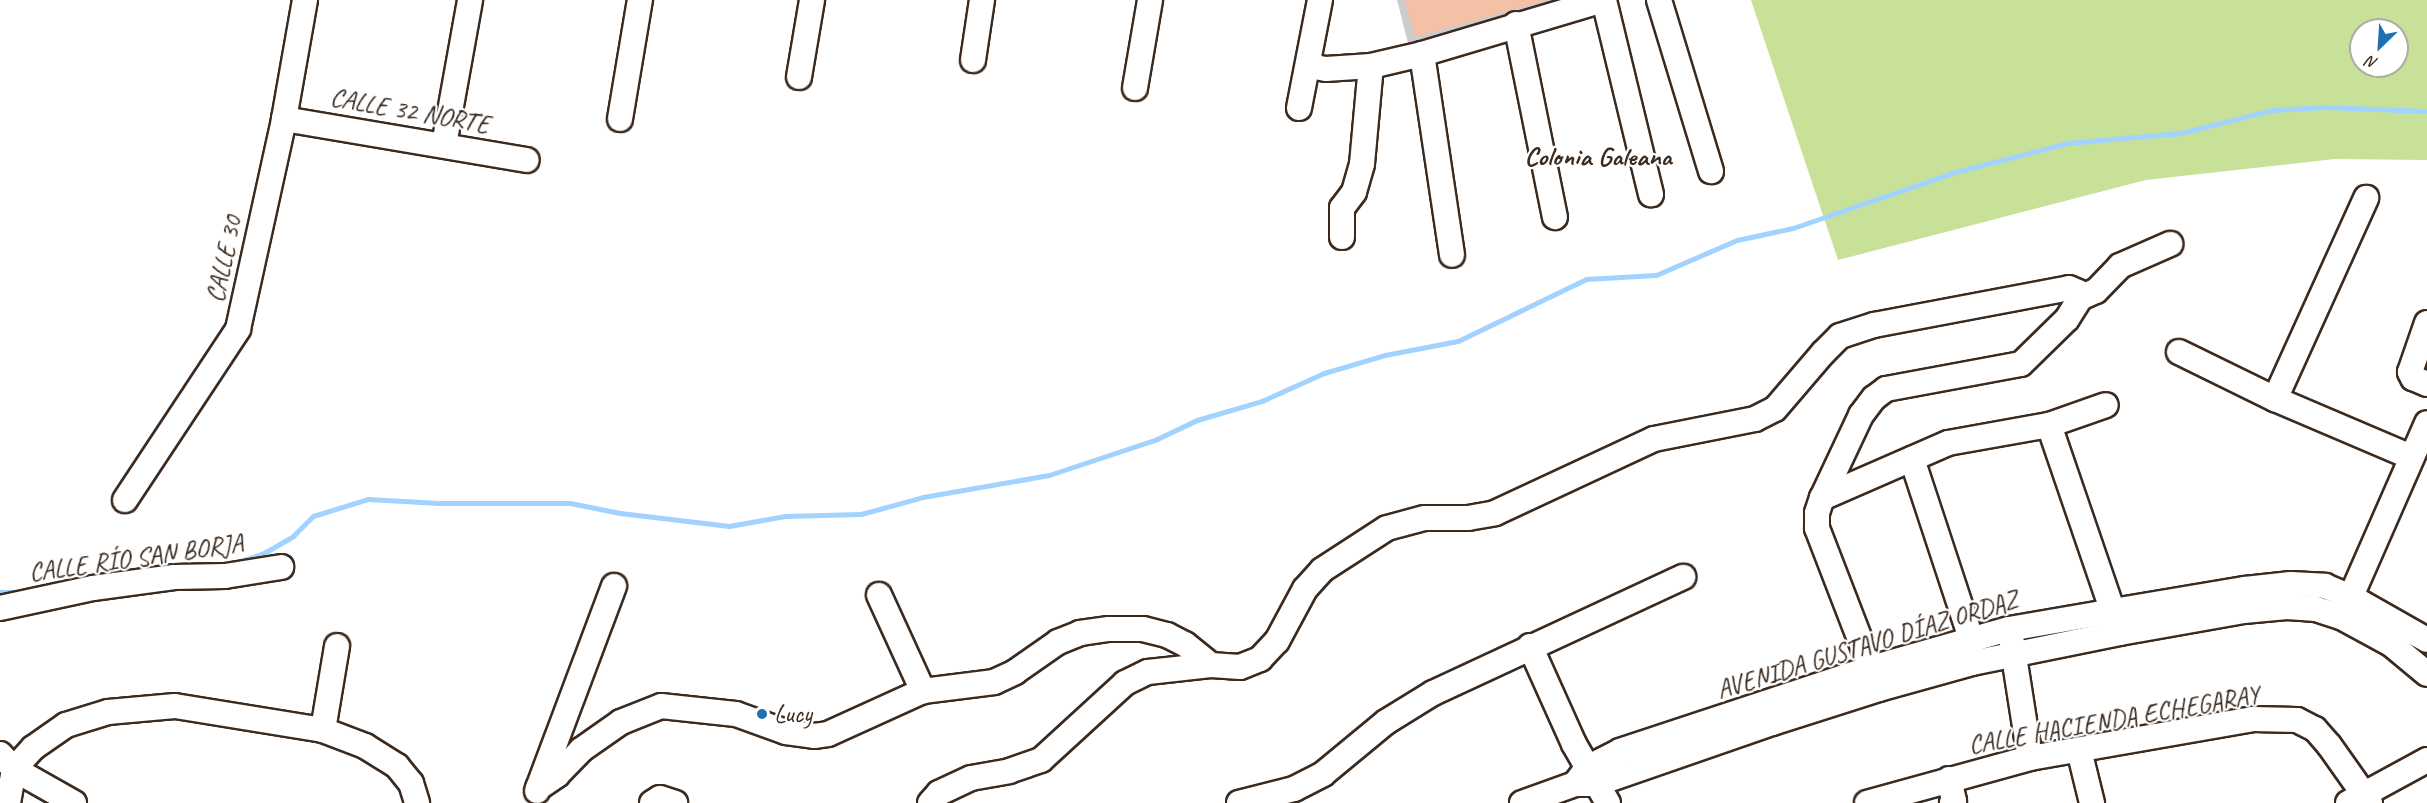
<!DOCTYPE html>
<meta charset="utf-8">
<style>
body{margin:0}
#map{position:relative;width:2427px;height:803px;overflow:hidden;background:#fff;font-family:Caveat,sans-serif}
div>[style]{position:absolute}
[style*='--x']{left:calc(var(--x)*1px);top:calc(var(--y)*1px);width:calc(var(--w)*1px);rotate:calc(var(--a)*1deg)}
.green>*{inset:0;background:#c8e198}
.shadow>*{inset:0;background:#0003}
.stream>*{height:5px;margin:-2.5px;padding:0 2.5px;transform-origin:2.5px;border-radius:2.5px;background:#a2d3ff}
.building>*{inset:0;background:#f5c1a6}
.roads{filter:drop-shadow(2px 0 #3b2a1e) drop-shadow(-2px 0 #3b2a1e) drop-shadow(0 2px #3b2a1e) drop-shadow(0 -2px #3b2a1e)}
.minor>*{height:24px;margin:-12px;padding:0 12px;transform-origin:12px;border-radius:12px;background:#fff}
.dots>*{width:16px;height:16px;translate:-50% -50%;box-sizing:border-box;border:3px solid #fff;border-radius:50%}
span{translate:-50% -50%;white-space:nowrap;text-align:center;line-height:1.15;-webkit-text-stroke:4.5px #fff;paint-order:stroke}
.street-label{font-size:26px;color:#3b2a1e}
.poi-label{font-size:26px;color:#3b2a1e}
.left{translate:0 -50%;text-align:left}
.neighbourhood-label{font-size:27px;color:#3b2a1e;font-weight:700}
.north{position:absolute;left:2349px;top:18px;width:60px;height:60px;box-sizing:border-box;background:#fff;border:2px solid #b1aaa5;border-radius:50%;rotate:205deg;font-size:16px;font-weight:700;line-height:24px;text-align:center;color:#3b2a1e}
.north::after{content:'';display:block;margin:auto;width:21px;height:27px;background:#1f6fb2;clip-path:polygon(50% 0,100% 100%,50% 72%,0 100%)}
</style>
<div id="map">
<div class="green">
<i style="clip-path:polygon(evenodd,1751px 0,2427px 0,2427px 160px,2335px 159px,2146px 180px,1838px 260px,1751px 0,2361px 30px,2397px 30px,2397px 66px,2361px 66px,2361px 30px)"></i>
</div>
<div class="shadow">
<i style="clip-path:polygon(1397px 0,1560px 0,1408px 43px)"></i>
</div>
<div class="stream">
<i style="--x:235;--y:563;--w:31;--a:-19"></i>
<i style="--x:264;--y:553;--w:34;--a:-30"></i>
<i style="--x:293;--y:536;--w:28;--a:-45"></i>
<i style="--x:313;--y:516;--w:58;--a:-17.2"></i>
<i style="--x:368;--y:499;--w:71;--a:3.2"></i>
<i style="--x:439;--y:503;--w:131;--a:0"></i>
<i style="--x:570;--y:503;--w:51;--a:11.3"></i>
<i style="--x:620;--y:513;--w:110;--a:6.8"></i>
<i style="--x:729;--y:526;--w:57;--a:-10.1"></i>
<i style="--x:785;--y:516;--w:76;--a:-1.5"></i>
<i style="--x:861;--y:514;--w:64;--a:-15.3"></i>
<i style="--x:923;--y:497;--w:128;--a:-9.9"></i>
<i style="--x:1049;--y:475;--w:114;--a:-18.4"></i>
<i style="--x:1157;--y:439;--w:44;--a:-25.4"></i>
<i style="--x:1197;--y:420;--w:68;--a:-16.3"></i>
<i style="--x:1262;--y:401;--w:68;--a:-24.3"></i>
<i style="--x:1324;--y:373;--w:64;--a:-16.4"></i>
<i style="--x:1385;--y:355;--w:74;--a:-10.9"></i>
<i style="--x:1458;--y:341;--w:142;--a:-25.8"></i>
<i style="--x:1586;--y:279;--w:70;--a:-3.3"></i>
<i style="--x:1656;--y:275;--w:88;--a:-23.4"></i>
<i style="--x:1737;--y:240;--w:57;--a:-12.1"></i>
<i style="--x:1793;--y:228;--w:176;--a:-19"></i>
<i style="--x:1959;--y:171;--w:112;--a:-14.5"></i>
<i style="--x:2067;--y:143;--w:114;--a:-5"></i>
<i style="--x:2181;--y:133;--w:94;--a:-14.2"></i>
<i style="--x:2272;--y:110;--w:54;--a:-3.2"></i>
<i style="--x:2326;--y:107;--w:101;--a:2.3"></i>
<i style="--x:0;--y:592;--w:23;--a:0"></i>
</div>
<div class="building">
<i style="clip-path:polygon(1405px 0,1543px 0,1543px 1px,1415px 37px)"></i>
</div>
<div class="roads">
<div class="minor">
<i style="--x:1604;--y:0;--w:200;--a:76.4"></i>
<i style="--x:1659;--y:0;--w:179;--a:73.1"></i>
<i style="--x:1516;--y:24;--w:197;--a:78.6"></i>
<i style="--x:1422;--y:54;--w:203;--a:81.5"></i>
<i style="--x:973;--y:60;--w:61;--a:-81.5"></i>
<i style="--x:1309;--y:66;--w:17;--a:10"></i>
<i style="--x:1326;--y:69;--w:45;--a:-3.8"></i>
<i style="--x:1371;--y:66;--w:52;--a:-13.2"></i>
<i style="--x:1422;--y:54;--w:189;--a:-16.6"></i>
<i style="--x:799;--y:77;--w:78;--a:-80.4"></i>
<i style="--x:1135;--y:88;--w:89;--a:-80.3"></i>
<i style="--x:1299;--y:108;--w:110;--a:-79"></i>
<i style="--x:284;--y:119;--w:246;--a:9.6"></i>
<i style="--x:620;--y:119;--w:121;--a:-80.5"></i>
<i style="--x:444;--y:145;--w:147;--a:-79.8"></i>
<i style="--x:1342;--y:237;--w:29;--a:-90"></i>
<i style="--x:1342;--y:208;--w:20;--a:-53"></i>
<i style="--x:1354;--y:192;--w:29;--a:-74"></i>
<i style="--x:1362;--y:164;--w:98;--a:-84.8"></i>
<i style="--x:2427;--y:323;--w:52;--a:109.1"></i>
<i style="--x:2410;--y:372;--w:7;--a:63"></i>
<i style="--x:2413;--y:378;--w:15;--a:23"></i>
<i style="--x:2179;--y:352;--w:107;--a:26.1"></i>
<i style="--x:2275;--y:399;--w:148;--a:23.1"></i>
<i style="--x:2275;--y:399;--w:221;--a:-65.6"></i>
<i style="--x:2049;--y:425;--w:210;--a:71.1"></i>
<i style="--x:1912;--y:459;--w:188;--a:71.8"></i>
<i style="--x:1971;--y:638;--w:17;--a:90"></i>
<i style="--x:1822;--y:498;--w:137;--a:-23.6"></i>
<i style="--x:1948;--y:443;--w:103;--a:-10.1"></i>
<i style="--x:2049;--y:425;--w:60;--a:-19.3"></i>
<i style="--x:125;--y:500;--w:205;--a:-56.5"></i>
<i style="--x:238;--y:329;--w:215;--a:-77.6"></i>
<i style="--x:284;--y:119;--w:121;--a:-80"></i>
<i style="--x:879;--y:595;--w:106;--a:65.4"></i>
<i style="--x:0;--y:608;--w:95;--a:-12.1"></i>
<i style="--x:93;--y:588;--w:82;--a:-7.7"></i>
<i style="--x:174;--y:577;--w:51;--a:-1.1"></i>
<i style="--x:225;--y:576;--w:57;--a:-9.1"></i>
<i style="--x:2345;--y:610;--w:204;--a:-66.3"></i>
<i style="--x:2011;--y:637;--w:122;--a:81.1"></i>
<i style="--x:1530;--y:646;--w:107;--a:65.8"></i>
<i style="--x:1574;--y:744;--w:68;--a:60"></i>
<i style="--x:1876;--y:681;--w:164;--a:-111.1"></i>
<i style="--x:1817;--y:528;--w:15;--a:-90"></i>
<i style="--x:1817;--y:513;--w:16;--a:-72"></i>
<i style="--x:1822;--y:498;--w:92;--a:-64.8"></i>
<i style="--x:1861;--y:415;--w:21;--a:-53"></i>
<i style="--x:1874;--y:398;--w:15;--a:-37"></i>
<i style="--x:1886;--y:389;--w:137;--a:-10.5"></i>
<i style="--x:2021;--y:364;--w:64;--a:-44.4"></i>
<i style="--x:2067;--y:319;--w:25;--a:-58"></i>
<i style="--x:2080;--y:298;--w:17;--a:-24"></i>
<i style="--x:2096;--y:291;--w:35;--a:-46"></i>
<i style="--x:2120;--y:266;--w:55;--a:-23.7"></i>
<i style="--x:323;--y:730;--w:85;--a:-80.5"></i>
<i style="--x:2079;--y:750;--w:55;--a:76.2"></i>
<i style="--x:0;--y:754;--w:21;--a:47"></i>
<i style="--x:14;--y:769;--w:69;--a:29.5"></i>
<i style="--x:1949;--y:779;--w:23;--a:77"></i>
<i style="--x:1954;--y:801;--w:3;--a:135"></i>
<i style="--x:1575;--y:784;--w:20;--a:-53"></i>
<i style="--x:1587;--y:768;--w:37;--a:-27"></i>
<i style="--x:1620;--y:751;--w:264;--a:-18.3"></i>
<i style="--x:1871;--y:668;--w:143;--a:-15.8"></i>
<i style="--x:2009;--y:629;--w:106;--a:-9.8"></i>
<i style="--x:2113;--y:611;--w:134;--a:-9.5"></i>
<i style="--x:2245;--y:589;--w:46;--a:-6.2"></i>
<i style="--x:2291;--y:584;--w:34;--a:3"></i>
<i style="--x:2325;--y:586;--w:28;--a:23"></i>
<i style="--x:2351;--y:597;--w:87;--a:29.5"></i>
<i style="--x:538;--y:788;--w:23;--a:-34"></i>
<i style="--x:557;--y:775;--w:35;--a:-46"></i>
<i style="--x:581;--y:750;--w:49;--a:-35"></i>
<i style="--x:621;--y:722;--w:43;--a:-21.8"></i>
<i style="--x:661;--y:706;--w:75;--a:6.1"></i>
<i style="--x:736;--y:714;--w:53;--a:19.8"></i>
<i style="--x:786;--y:732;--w:28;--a:8"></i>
<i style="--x:814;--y:736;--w:14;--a:-8"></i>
<i style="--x:828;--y:734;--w:104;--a:-24.4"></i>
<i style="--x:923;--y:691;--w:72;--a:-7.2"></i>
<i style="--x:994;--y:682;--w:23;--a:-25"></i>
<i style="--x:1015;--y:672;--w:52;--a:-34.9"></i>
<i style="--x:1058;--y:642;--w:24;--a:-22"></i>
<i style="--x:1080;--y:633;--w:29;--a:-8"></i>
<i style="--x:1109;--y:629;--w:34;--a:0"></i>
<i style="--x:1143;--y:629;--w:25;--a:14"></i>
<i style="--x:1167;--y:635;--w:20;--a:27"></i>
<i style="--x:1185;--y:644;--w:33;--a:39"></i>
<i style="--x:537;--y:791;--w:219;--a:-69.4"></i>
<i style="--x:8;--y:803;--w:35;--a:-80"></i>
<i style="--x:14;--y:769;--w:28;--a:-48"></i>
<i style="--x:33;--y:748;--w:40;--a:-34.9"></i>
<i style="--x:66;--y:725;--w:44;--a:-17.2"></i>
<i style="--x:108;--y:712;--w:67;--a:-5.1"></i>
<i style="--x:175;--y:706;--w:150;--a:9.2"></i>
<i style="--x:323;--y:730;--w:45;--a:20.9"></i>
<i style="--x:365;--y:746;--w:38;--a:32"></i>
<i style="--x:397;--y:766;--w:22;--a:51"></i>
<i style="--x:411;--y:783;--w:21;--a:73"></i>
<i style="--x:652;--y:803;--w:9;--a:-32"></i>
<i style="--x:660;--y:798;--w:16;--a:18"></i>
<i style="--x:930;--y:803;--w:13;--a:-48"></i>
<i style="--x:939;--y:793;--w:35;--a:-25"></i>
<i style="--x:971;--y:778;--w:39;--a:-10"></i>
<i style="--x:1009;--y:771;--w:34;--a:-19"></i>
<i style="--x:1041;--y:760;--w:114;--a:-42.5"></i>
<i style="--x:1125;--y:683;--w:25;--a:-26"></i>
<i style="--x:1148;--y:672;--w:63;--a:-6.3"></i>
<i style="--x:1211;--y:665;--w:29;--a:4"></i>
<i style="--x:1240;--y:667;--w:22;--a:-22"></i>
<i style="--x:1260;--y:659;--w:25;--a:-47"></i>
<i style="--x:1277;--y:641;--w:59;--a:-61.7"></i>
<i style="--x:1305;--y:589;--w:25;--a:-48"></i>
<i style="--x:1322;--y:570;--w:77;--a:-32.9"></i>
<i style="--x:1387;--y:528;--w:39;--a:-15"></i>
<i style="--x:1425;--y:518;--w:43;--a:0"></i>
<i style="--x:1468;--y:518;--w:27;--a:-10"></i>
<i style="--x:1495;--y:513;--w:175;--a:-25"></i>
<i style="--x:1654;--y:439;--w:103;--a:-11.2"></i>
<i style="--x:1755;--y:419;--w:22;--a:-27"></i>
<i style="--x:1775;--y:409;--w:74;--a:-49.4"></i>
<i style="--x:1823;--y:353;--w:24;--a:-45"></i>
<i style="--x:1840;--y:336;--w:36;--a:-18"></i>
<i style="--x:1874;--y:325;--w:198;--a:-10.7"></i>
<i style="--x:2069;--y:288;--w:10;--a:24"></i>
<i style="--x:2078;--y:292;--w:6;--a:72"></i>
<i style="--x:1239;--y:803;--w:57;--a:-14.3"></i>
<i style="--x:1294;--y:789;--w:33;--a:-27"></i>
<i style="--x:1323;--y:774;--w:82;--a:-39.5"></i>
<i style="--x:1386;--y:722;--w:55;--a:-31.7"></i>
<i style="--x:1433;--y:693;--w:276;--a:-24.9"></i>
<i style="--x:1522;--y:803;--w:56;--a:-19.7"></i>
<i style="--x:1575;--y:784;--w:21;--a:0"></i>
<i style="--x:1596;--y:784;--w:186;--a:-19.1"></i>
<i style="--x:1772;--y:723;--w:112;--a:-17.6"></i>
<i style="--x:1879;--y:689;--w:97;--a:-15.6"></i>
<i style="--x:1972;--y:663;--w:151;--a:-11.5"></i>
<i style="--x:2120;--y:633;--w:126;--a:-10.1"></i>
<i style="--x:2244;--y:611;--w:43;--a:-5.3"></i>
<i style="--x:2287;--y:607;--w:29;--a:4"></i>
<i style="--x:2316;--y:609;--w:26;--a:18"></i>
<i style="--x:2341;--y:617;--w:57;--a:28.4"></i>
<i style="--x:2391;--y:644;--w:47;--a:39.8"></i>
<i style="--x:1867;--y:803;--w:169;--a:-15.4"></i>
<i style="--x:2030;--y:758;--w:226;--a:-9.9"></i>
<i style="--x:2253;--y:719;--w:44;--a:1.3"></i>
<i style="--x:2297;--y:720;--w:20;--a:27"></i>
<i style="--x:2315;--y:729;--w:21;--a:49"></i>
<i style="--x:2329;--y:745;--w:71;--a:54.7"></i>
<i style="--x:2348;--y:803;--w:90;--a:-28.6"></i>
</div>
</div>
<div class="dots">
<i style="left:762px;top:714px;background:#1f6fb2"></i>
</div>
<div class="street-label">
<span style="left:410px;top:111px;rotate:10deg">CALLE 32 NORTE</span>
<span style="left:224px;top:259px;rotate:-78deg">CALLE 30</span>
<span style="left:136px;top:558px;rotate:-8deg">CALLE RÍO SAN BORJA</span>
<span style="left:1867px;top:645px;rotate:-17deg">AVENIDA GUSTAVO DÍAZ ORDAZ</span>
<span style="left:2114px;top:720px;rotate:-10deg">CALLE HACIENDA ECHEGARAY</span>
</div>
<div class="poi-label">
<span class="left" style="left:774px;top:714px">Lucy</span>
</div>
<div class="neighbourhood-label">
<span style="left:1598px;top:157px">Colonia Galeana</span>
</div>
<div class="north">N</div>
</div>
